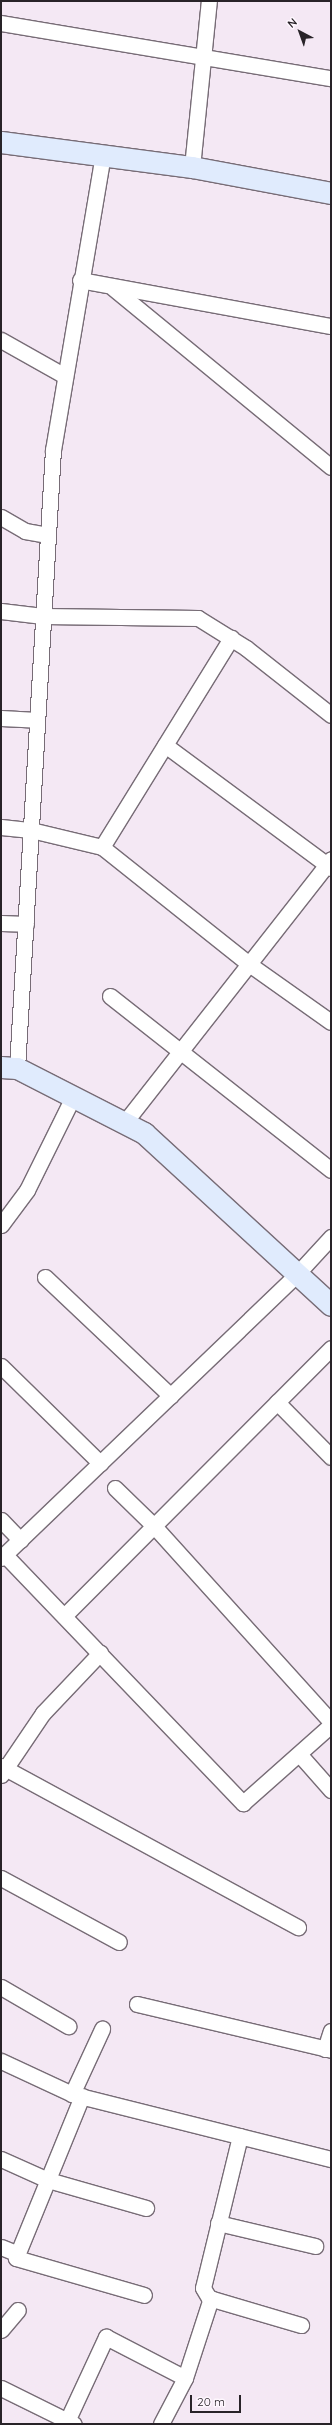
<!DOCTYPE html>
<style>
body{margin:0}
#map{position:relative;width:332px;height:2425px;overflow:hidden;background:#f4e8f4;font-family:Quicksand,sans-serif}
div>[style]{position:absolute}
[style*='--x']{left:calc(var(--x)*1px);top:calc(var(--y)*1px);width:calc(var(--w)*1px);rotate:calc(var(--a)*1deg)}
.roads{filter:drop-shadow(1px 0 #776c76) drop-shadow(-1px 0 #776c76) drop-shadow(0 1px #776c76) drop-shadow(0 -1px #776c76)}
.street>*{height:15px;margin:-7.5px;padding:0 7.5px;transform-origin:7.5px;border-radius:7.5px;background:#fff}
.secondary>*{height:21px;margin:-10.5px;padding:0 10.5px;transform-origin:10.5px;border-radius:10.5px;background:#e0ebfd}
span{translate:-50% -50%;white-space:nowrap;text-align:center;line-height:1.15;-webkit-text-stroke:4px #fef7fe;paint-order:stroke}
.frame{position:absolute;inset:0;border:2px solid #282328;pointer-events:none}
.north{position:absolute;left:280px;top:12px;width:40px;height:40px;-webkit-text-stroke:3px #fef7fe;paint-order:stroke;rotate:319deg;font-size:11px;font-weight:700;line-height:16px;text-align:center;color:#282328}
.north::after{content:'';display:block;margin:auto;width:14px;height:18px;background:#282328;clip-path:polygon(50% 0,100% 100%,50% 72%,0 100%)}
.scale{position:absolute;left:190px;top:2395px;width:51px;height:18px;box-sizing:border-box;border:2px solid #282328;border-top:0;padding-left:5px;font-size:12px;line-height:14px;white-space:nowrap;color:#282328;-webkit-text-stroke:3px #fef7fe;paint-order:stroke}
</style>
<div id="map">
<div class="roads">
<div class="street">
<i style="--x:1;--y:23;--w:335;--a:9.5"></i>
<i style="--x:192;--y:167;--w:167;--a:-84.2"></i>
<i style="--x:80;--y:280;--w:255;--a:10.4"></i>
<i style="--x:113;--y:288;--w:282;--a:39.4"></i>
<i style="--x:1;--y:340;--w:73;--a:29.4"></i>
<i style="--x:1;--y:517;--w:28;--a:30"></i>
<i style="--x:25;--y:531;--w:23;--a:10"></i>
<i style="--x:1;--y:611;--w:42;--a:6.8"></i>
<i style="--x:43;--y:616;--w:155;--a:0.7"></i>
<i style="--x:198;--y:618;--w:57;--a:32"></i>
<i style="--x:246;--y:648;--w:108;--a:38.2"></i>
<i style="--x:1;--y:718;--w:36;--a:3"></i>
<i style="--x:165;--y:745;--w:207;--a:36.5"></i>
<i style="--x:1;--y:827;--w:30;--a:6"></i>
<i style="--x:31;--y:830;--w:73;--a:13.5"></i>
<i style="--x:102;--y:847;--w:246;--a:-58.3"></i>
<i style="--x:102;--y:847;--w:188;--a:38.5"></i>
<i style="--x:249;--y:964;--w:100;--a:35.3"></i>
<i style="--x:1;--y:923;--w:25;--a:2"></i>
<i style="--x:110;--y:996;--w:281;--a:38.2"></i>
<i style="--x:17;--y:1068;--w:619;--a:-86.67"></i>
<i style="--x:53;--y:450;--w:300;--a:-80.4"></i>
<i style="--x:125;--y:1122;--w:334;--a:-51.9"></i>
<i style="--x:1;--y:1225;--w:44;--a:-53.4"></i>
<i style="--x:27;--y:1190;--w:106;--a:-63.7"></i>
<i style="--x:45;--y:1277;--w:173;--a:43.4"></i>
<i style="--x:1;--y:1366;--w:139;--a:44.4"></i>
<i style="--x:277;--y:1402;--w:77;--a:45.5"></i>
<i style="--x:115;--y:1488;--w:54;--a:44.3"></i>
<i style="--x:154;--y:1526;--w:264;--a:47.9"></i>
<i style="--x:1;--y:1520;--w:28;--a:46"></i>
<i style="--x:5;--y:1555;--w:344;--a:46.2"></i>
<i style="--x:243;--y:1803;--w:118;--a:-41.6"></i>
<i style="--x:1;--y:1558;--w:409;--a:-43.8"></i>
<i style="--x:296;--y:1275;--w:52;--a:-47.4"></i>
<i style="--x:64;--y:1616;--w:378;--a:-45.1"></i>
<i style="--x:300;--y:1755;--w:47;--a:48.5"></i>
<i style="--x:1;--y:1766;--w:338;--a:28.5"></i>
<i style="--x:1;--y:1775;--w:75;--a:-55.9"></i>
<i style="--x:43;--y:1713;--w:83;--a:-46.5"></i>
<i style="--x:1;--y:1878;--w:134;--a:28.5"></i>
<i style="--x:1;--y:1987;--w:78;--a:30.2"></i>
<i style="--x:137;--y:2004;--w:199;--a:13.3"></i>
<i style="--x:325;--y:2049;--w:19;--a:-72"></i>
<i style="--x:1;--y:2061;--w:78;--a:24.9"></i>
<i style="--x:72;--y:2094;--w:267;--a:14.1"></i>
<i style="--x:72;--y:2094;--w:72;--a:-65.2"></i>
<i style="--x:82;--y:2096;--w:175;--a:112.2"></i>
<i style="--x:16;--y:2258;--w:133;--a:16.1"></i>
<i style="--x:240;--y:2136;--w:156;--a:103.7"></i>
<i style="--x:203;--y:2288;--w:12;--a:59"></i>
<i style="--x:209;--y:2298;--w:96;--a:16.4"></i>
<i style="--x:1;--y:2159;--w:51;--a:24.1"></i>
<i style="--x:48;--y:2180;--w:102;--a:15.9"></i>
<i style="--x:218;--y:2223;--w:100;--a:13.3"></i>
<i style="--x:1;--y:2247;--w:18;--a:22"></i>
<i style="--x:1;--y:2330;--w:26;--a:-50"></i>
<i style="--x:185;--y:2378;--w:84;--a:-72"></i>
<i style="--x:1;--y:2388;--w:81;--a:26.3"></i>
<i style="--x:67;--y:2421;--w:93;--a:-65.1"></i>
<i style="--x:106;--y:2337;--w:89;--a:27.4"></i>
<i style="--x:185;--y:2378;--w:52;--a:117.6"></i>
</div>
<div class="secondary">
<i style="--x:1;--y:142;--w:193;--a:7.5"></i>
<i style="--x:192;--y:167;--w:141;--a:10.6"></i>
<i style="--x:1;--y:1067;--w:16;--a:4"></i>
<i style="--x:17;--y:1068;--w:143;--a:27.1"></i>
<i style="--x:144;--y:1133;--w:254;--a:42.6"></i>
</div>
</div>
<div class="frame"></div>
<div class="north">N</div>
<div class="scale">20 m</div>
</div>
